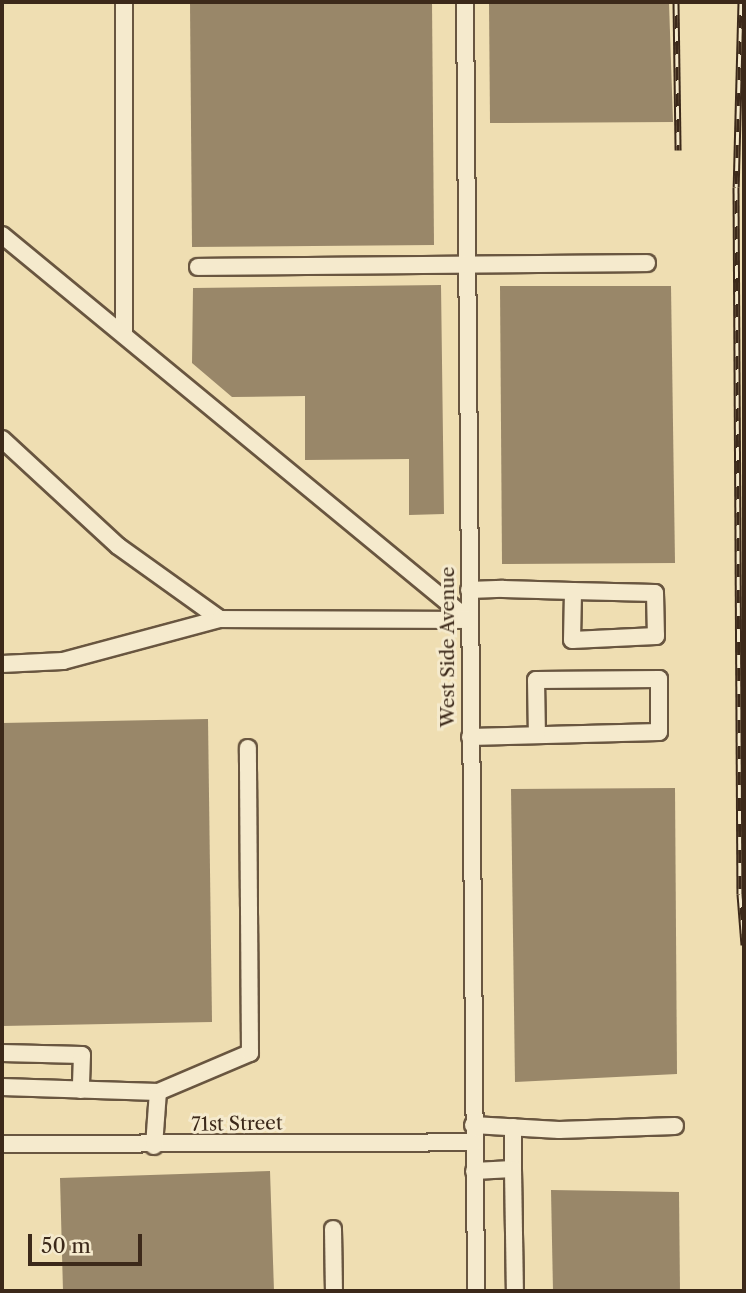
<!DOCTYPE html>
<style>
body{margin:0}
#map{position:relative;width:746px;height:1293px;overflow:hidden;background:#efdeb2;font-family:"Libre Caslon Text",serif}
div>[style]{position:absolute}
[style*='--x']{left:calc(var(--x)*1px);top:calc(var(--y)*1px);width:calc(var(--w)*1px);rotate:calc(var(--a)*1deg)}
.building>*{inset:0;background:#998769}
.roads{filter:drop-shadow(2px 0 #695640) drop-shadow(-2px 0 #695640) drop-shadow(0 2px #695640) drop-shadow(0 -2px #695640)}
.minor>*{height:16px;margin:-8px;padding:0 8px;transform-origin:8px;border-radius:8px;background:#f5eacd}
.rail>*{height:7px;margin-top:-3.5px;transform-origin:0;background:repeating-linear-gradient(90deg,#f5eacd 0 13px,#3c291a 0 26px);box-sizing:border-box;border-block:2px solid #3c291a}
span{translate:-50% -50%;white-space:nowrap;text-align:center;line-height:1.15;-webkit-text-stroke:6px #f5eacd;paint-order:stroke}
.street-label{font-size:19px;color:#3c291a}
.frame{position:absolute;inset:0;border:4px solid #3c291a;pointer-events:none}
.scale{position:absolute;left:28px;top:1234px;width:114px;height:32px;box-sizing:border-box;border:4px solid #3c291a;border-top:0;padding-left:9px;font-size:21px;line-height:24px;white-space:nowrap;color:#3c291a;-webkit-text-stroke:5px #f5eacd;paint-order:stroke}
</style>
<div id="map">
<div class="building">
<i style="clip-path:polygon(190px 2px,432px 2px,434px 245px,192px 247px)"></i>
<i style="clip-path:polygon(489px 3px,669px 3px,673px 122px,490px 123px)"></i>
<i style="clip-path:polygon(441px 285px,444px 514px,409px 515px,409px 459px,305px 460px,305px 396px,232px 397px,192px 363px,193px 288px)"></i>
<i style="clip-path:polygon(500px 286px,671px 286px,675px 563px,502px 564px)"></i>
<i style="clip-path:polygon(208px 719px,212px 1022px,2px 1026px,2px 723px)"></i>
<i style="clip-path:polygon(675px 788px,677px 1074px,515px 1082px,511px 789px)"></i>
<i style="clip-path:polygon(270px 1171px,274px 1291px,63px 1291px,60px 1178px)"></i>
<i style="clip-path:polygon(551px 1190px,679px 1192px,680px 1291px,553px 1291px)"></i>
</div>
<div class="roads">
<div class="minor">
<i style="--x:124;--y:2;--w:333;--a:90"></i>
<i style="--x:465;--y:2;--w:1289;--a:89.51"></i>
<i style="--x:2;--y:235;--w:605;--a:39.5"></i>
<i style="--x:198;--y:267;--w:449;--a:-0.5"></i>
<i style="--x:2;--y:439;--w:158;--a:42.7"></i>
<i style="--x:118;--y:546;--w:125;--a:35.6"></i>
<i style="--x:469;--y:590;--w:34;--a:-2"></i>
<i style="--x:503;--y:589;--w:70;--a:1.6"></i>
<i style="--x:573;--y:591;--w:82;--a:1.4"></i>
<i style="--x:655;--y:593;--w:43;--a:88.7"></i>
<i style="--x:656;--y:636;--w:84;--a:177.3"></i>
<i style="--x:572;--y:640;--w:49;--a:-88.8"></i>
<i style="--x:2;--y:664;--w:61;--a:-2.8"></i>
<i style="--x:63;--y:661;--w:163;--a:-15"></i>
<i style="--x:220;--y:619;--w:249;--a:0.2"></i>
<i style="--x:470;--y:737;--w:189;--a:-1.5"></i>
<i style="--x:659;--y:732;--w:53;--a:-90"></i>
<i style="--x:659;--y:679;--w:123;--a:179.5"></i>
<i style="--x:536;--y:680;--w:55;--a:89"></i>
<i style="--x:2;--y:1053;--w:80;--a:1.4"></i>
<i style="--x:82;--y:1055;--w:35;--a:92"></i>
<i style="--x:2;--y:1087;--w:156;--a:1.8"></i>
<i style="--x:158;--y:1092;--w:100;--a:-23"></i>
<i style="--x:250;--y:1053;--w:305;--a:-90.4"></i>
<i style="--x:473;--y:1125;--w:86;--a:3.3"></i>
<i style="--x:559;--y:1130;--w:116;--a:-2"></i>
<i style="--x:2;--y:1144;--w:472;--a:-0.2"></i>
<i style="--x:154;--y:1146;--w:54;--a:-85.8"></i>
<i style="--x:513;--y:1169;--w:42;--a:-90"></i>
<i style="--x:474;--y:1171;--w:39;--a:-3"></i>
<i style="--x:513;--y:1169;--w:122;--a:89.1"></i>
<i style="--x:333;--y:1229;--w:62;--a:89.1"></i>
</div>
</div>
<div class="rail">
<i style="--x:676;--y:2;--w:148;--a:89.2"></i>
<i style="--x:741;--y:2;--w:185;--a:91.5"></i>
<i style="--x:736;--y:187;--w:707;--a:89.68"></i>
<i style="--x:740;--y:894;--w:51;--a:85.5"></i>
</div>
<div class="street-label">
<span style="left:448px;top:647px;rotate:-90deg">West Side Avenue</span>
<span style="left:237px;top:1124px;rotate:-1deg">71st Street</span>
</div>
<div class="frame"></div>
<div class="scale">50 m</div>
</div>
